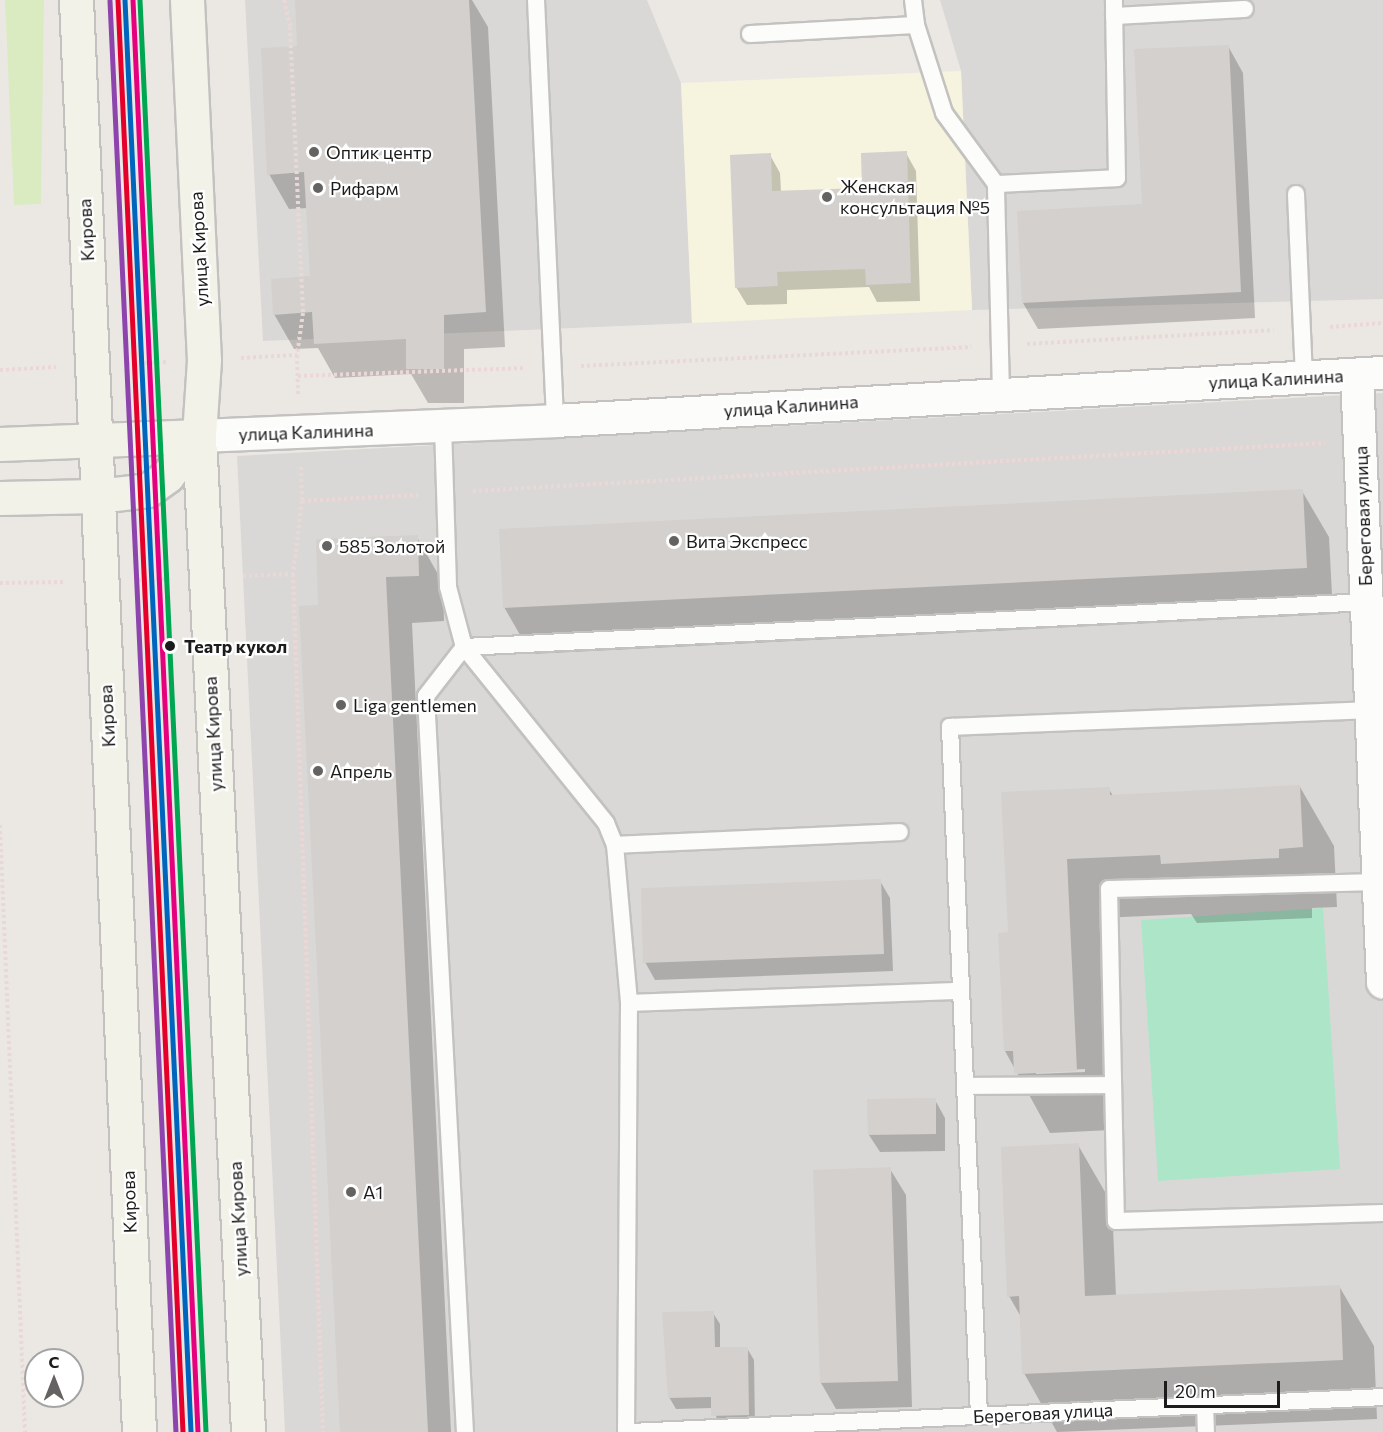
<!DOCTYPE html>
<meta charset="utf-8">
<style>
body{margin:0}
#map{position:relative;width:1383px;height:1432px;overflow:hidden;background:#ebe8e4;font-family:Commissioner,sans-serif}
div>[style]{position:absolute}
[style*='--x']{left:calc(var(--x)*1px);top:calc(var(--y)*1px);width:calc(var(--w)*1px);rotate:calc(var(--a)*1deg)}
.residential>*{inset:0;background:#dad8d6}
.education>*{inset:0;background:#f6f3de}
.grass>*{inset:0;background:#daeac1}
.pitch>*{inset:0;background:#ade5c9}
.shadow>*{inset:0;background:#0003}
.building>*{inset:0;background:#d3d0cd}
.path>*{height:4px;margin-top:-2px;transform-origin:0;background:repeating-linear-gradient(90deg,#ebd8d6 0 3px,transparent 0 6px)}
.roads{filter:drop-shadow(2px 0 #c3c2c0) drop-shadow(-2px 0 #c3c2c0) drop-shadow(0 2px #c3c2c0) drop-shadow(0 -2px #c3c2c0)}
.service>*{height:16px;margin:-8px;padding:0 8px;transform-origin:8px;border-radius:8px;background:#fcfcfb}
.minor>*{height:32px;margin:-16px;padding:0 16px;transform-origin:16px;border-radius:16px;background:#fcfcfb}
.secondary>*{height:33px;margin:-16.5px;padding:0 16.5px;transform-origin:16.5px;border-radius:16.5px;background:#f3f2e9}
.tram-1>*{height:4.5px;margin:-2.25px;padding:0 2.25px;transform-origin:2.25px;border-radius:2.25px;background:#0065bd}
.tram-2>*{height:4.5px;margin:-2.25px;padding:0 2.25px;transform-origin:2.25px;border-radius:2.25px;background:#e4002b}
.tram-3>*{height:4.5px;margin:-2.25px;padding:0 2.25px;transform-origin:2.25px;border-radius:2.25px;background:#e5007d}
.tram-4>*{height:4.5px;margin:-2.25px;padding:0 2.25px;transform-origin:2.25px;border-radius:2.25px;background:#8e44ad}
.tram-5>*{height:4.5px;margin:-2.25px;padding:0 2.25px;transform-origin:2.25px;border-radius:2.25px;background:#00a651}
.dots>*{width:16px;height:16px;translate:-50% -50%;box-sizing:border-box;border:3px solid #fff;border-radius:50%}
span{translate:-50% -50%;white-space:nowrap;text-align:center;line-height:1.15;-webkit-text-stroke:4.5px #fff;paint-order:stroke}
.poi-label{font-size:18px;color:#1c1c1c}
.left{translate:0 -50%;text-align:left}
.street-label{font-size:18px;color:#1c1c1c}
.stop-label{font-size:18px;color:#1c1c1c;font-weight:700}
.north{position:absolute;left:24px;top:1348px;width:60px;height:60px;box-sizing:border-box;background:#fff;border:2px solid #a4a4a4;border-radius:50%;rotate:0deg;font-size:16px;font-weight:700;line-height:24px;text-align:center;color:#1c1c1c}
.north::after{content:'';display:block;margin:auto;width:21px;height:27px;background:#646362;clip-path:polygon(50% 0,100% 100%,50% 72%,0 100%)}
.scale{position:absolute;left:1164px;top:1381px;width:116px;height:27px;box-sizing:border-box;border:3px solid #1c1c1c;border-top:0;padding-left:8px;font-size:18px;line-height:21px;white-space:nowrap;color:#1c1c1c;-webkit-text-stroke:4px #fff;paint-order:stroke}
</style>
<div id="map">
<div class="residential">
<i style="clip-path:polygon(245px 0,647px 0,681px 83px,692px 323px,263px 341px)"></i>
<i style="clip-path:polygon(940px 0,1383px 0,1383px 299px,972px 310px,961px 71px)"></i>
<i style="clip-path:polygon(1383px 393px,1383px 1432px,285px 1432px,237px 456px)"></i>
</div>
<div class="education">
<i style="clip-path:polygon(961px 71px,972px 310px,692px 323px,681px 83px)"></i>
</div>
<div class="grass">
<i style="clip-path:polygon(5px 0,44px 0,41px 204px,14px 205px)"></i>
</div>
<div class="pitch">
<i style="clip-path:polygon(1323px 908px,1340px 1169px,1158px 1181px,1141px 920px)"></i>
</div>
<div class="shadow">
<i style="clip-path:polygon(296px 0,472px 0,488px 27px,505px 347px,464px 349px,464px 403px,428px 403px,411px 374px,335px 378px,318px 348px,294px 349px,274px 314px,312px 278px,308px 208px,289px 209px,269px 174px,299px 47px)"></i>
<i style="clip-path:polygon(1228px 46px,1243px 73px,1255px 318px,1038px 329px,1023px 303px,1144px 205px)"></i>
<i style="clip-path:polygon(906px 153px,916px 171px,920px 301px,877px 302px,869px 287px,787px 290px,787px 304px,747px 305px,736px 287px,770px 155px,780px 173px,781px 192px,864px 190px)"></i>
<i style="clip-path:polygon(1302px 491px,1329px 537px,1333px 614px,531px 654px,504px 607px)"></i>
<i style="clip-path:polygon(417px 537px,443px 583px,444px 621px,412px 623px,451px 1432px,341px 1432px,320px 607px)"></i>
<i style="clip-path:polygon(evenodd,1300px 787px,1334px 846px,1337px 907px,1312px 908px,1312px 918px,1197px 923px,1191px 914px,1100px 918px,1111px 1130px,1050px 1133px,1005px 1051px,1010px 934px,1109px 789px,1113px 796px,1300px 787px,1085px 1069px,1085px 1072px,1036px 1074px,1036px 1071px,1085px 1069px)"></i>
<i style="clip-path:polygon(880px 881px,890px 898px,893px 971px,655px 980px,645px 962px)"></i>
<i style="clip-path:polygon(935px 1100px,945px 1118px,945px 1151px,880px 1152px,869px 1135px)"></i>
<i style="clip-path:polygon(1078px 1145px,1112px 1204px,1116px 1296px,1339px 1286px,1374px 1346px,1377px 1419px,1057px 1432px,1024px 1373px,1021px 1317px,1009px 1296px)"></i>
<i style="clip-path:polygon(890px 1169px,906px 1195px,912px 1407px,836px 1409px,821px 1383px)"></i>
<i style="clip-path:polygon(713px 1313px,720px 1324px,720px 1349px,747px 1348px,754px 1360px,755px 1426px,720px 1427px,713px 1408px,676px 1409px,669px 1397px)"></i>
</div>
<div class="building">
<i style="clip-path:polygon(295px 0,469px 0,486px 312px,444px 315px,444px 369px,406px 369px,406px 339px,314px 344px,312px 312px,273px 315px,271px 279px,310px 276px,304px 172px,267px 175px,261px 48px,297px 46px)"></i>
<i style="clip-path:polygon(1229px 45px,1241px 292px,1022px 303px,1017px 211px,1142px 204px,1134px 49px)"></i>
<i style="clip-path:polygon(907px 151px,911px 283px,866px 285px,865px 269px,777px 272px,778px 286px,735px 288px,730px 155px,771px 153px,772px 191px,862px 188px,861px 153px)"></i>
<i style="clip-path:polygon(1303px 489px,1307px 568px,503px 608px,499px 529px)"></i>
<i style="clip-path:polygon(418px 535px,419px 576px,386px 577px,428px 1432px,340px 1432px,299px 606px,318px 605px,316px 539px)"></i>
<i style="clip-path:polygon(1300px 785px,1303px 847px,1279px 849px,1279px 858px,1161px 864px,1160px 855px,1067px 859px,1077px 1071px,1014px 1074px,1013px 1051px,1004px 1051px,998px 933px,1008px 932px,1001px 792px,1110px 787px,1110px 795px)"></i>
<i style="clip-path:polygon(881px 879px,884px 954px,643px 963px,641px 888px)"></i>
<i style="clip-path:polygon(936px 1098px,936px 1134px,868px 1135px,867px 1099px)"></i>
<i style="clip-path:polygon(1079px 1143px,1085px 1296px,1340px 1285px,1343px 1360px,1022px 1374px,1019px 1296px,1007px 1297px,1001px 1147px)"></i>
<i style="clip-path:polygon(891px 1167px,898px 1381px,820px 1383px,813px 1170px)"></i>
<i style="clip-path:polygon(714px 1311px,715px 1347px,748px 1347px,749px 1415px,711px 1416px,711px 1397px,668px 1398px,662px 1312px)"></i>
</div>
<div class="path">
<i style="--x:284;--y:0;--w:28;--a:77"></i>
<i style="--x:290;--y:27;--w:286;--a:87.4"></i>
<i style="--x:303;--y:313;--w:42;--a:98.1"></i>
<i style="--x:297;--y:355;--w:42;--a:88.6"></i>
<i style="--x:1330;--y:327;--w:53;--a:-4.3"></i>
<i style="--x:1027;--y:344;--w:247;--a:-3.2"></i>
<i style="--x:241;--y:358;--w:56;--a:-3.1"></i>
<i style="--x:127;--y:364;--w:40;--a:-2.9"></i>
<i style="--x:581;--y:366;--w:391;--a:-2.8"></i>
<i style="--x:0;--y:370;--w:56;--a:-3.1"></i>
<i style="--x:298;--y:376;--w:227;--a:-2"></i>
<i style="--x:301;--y:467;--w:34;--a:88"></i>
<i style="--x:302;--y:501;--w:74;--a:97"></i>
<i style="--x:293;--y:574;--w:859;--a:88"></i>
<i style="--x:473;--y:491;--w:853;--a:-3.22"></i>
<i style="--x:302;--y:501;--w:116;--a:-3"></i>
<i style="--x:243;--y:576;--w:50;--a:-2.3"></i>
<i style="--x:138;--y:580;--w:32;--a:-2"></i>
<i style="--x:0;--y:583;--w:65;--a:-0.9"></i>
<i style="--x:0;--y:825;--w:608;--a:87.64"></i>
</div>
<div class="roads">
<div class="service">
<i style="--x:536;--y:0;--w:421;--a:87.4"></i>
<i style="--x:913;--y:0;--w:25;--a:83"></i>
<i style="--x:916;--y:25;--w:92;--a:72.3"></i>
<i style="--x:944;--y:113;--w:88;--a:53.8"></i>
<i style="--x:1114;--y:16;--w:131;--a:-3.1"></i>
<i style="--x:750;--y:34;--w:166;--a:-3.1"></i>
<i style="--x:1296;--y:194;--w:183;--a:87.5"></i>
<i style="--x:1001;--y:393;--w:209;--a:-91.4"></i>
<i style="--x:996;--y:184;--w:121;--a:-2.8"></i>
<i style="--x:1117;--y:178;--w:178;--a:-91"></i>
<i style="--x:443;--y:426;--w:161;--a:88.2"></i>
<i style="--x:448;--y:587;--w:62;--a:75.1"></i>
<i style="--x:464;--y:647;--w:62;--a:127.8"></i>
<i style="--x:426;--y:696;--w:737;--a:86.97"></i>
<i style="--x:464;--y:647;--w:904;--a:-2.85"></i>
<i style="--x:464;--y:647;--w:226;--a:51.1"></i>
<i style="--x:606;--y:823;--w:24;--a:68"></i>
<i style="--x:615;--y:845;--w:159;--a:84.9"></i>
<i style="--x:629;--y:1003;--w:429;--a:90.4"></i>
<i style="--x:615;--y:845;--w:285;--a:-2.6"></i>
<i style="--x:1379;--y:882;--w:270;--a:178.5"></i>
<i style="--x:1109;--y:889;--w:332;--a:88.8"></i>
<i style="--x:1116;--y:1221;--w:267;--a:-1.7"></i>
<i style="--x:629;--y:1003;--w:332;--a:-2.1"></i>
<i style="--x:965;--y:1086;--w:148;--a:-0.4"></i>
<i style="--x:1205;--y:1405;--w:27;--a:88"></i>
<i style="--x:979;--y:1416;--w:690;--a:-92.41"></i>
<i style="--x:950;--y:727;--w:421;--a:-2.3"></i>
<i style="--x:631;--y:1432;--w:753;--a:-2.66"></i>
</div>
<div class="minor">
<i style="--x:1357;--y:375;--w:608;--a:87.55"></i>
<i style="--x:199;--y:436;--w:356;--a:-2.4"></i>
<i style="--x:555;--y:421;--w:829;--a:-3.32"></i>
</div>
<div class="secondary">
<i style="--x:76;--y:0;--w:1433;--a:87.48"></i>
<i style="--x:187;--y:0;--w:360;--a:87.3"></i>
<i style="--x:204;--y:360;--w:76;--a:93.8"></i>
<i style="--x:199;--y:436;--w:997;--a:87.18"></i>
<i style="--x:0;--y:444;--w:199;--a:-2.3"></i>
<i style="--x:0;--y:498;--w:98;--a:-1.2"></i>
<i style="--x:98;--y:496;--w:50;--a:-6.8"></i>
<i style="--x:148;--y:490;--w:24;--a:-36"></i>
<i style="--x:167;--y:476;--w:51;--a:-51.3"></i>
</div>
</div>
<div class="tram-1">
<i style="--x:125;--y:0;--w:1434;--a:87.36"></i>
</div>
<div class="tram-2">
<i style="--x:118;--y:0;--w:1433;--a:87.4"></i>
</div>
<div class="tram-3">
<i style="--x:133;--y:0;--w:1433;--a:87.4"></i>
</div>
<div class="tram-4">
<i style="--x:110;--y:1;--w:1433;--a:87.36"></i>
</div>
<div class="tram-5">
<i style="--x:140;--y:0;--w:1433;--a:87.36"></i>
</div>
<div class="dots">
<i style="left:314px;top:152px;background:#646362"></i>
<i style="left:318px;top:188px;background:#646362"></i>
<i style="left:827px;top:197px;background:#646362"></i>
<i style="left:674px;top:541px;background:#646362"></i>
<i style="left:327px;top:546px;background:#646362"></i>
<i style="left:170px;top:646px;background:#1c1c1c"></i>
<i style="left:341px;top:705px;background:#646362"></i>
<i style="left:318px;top:771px;background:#646362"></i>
<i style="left:351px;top:1192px;background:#646362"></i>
</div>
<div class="poi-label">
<span class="left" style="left:326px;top:152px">Оптик центр</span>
<span class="left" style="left:840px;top:197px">Женская<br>консультация №5</span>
<span class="left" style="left:330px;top:188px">Рифарм</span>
<span class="left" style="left:686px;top:541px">Вита Экспресс</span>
<span class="left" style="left:339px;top:546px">585 Золотой</span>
<span class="left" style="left:353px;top:705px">Liga gentlemen</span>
<span class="left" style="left:330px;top:771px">Апрель</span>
<span class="left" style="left:363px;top:1192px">А1</span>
</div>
<div class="street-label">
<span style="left:86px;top:230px;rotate:-93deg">Кирова</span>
<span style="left:199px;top:249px;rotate:-93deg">улица Кирова</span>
<span style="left:1276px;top:379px;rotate:-3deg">улица Калинина</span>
<span style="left:791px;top:406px;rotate:-4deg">улица Калинина</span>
<span style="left:306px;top:432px;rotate:-2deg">улица Калинина</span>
<span style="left:1363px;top:516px;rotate:-92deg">Береговая улица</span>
<span style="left:107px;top:716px;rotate:-93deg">Кирова</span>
<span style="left:213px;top:734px;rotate:-93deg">улица Кирова</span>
<span style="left:129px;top:1202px;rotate:-92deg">Кирова</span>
<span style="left:238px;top:1219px;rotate:-93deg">улица Кирова</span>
<span style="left:1043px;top:1413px;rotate:-3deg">Береговая улица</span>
</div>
<div class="stop-label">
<span class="left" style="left:184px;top:646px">Театр кукол</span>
</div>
<div class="north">С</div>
<div class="scale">20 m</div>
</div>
